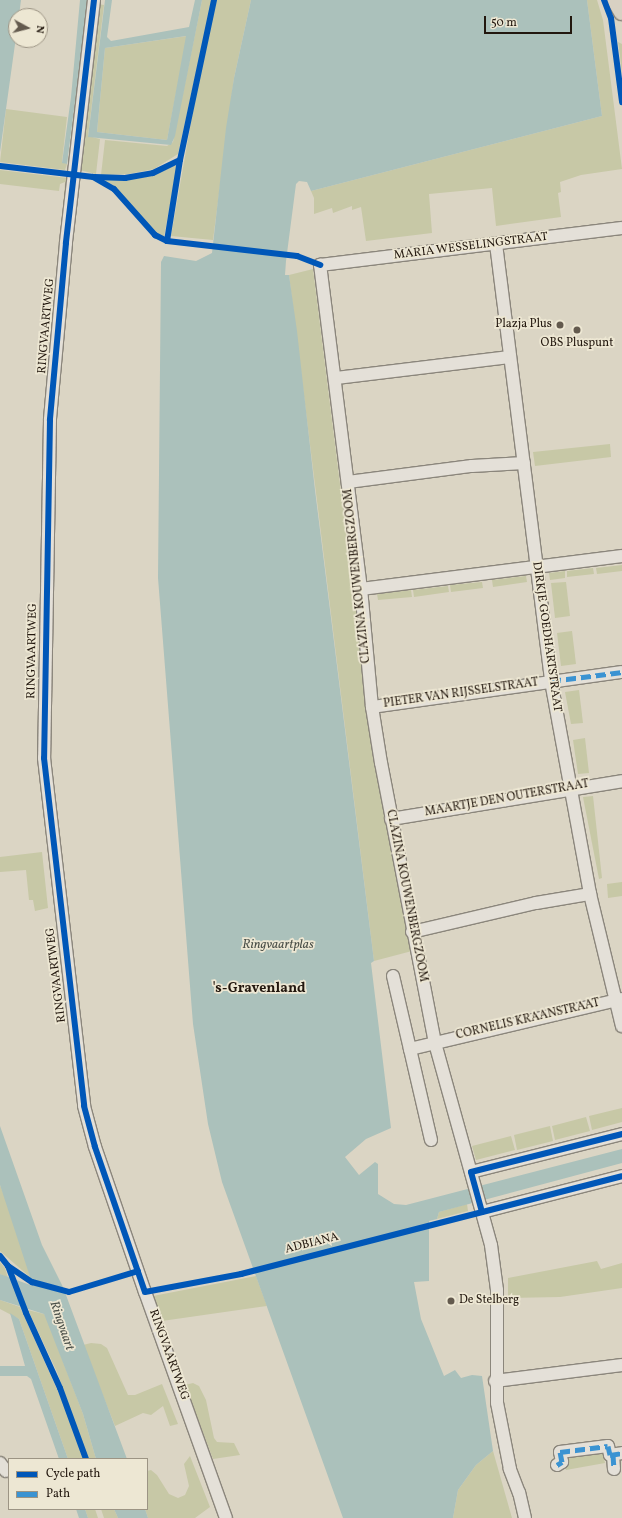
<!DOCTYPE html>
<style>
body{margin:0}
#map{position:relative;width:622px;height:1518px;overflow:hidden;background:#dbd5c4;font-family:Vollkorn,serif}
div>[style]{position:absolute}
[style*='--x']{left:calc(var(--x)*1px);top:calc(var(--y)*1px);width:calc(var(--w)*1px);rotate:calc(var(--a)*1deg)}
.green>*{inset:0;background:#c7c8a6}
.water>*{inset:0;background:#abc1bb}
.roads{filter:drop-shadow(1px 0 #8b867c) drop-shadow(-1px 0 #8b867c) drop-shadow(0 1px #8b867c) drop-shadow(0 -1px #8b867c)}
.minor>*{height:12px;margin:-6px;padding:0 6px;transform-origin:6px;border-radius:6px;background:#e4e0d8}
.major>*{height:16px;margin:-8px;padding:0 8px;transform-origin:8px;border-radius:8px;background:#d8d1c3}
.quiet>*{height:5px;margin-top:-2.5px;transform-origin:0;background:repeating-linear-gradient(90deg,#3b93d2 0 10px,transparent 0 15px)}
.cycleway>*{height:6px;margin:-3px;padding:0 3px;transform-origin:3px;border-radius:3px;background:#0057b8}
.dots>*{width:11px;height:11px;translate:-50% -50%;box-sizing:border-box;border:2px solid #ede7d3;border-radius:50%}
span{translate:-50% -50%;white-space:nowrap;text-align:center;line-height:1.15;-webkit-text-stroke:3.5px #ede7d3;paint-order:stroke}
.street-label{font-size:12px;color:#22170e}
.poi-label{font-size:12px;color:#22170e}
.right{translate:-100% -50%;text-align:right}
.left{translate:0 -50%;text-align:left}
.water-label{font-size:13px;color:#4b5049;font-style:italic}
.quarter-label{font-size:14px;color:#22170e;font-weight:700}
.legend{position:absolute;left:8px;top:1458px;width:140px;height:52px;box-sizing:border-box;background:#ede7d3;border:1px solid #9c9484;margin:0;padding:5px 7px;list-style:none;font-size:12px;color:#22170e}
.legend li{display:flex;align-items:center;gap:8px;height:20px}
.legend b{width:20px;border:1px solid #9c9484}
.north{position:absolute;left:8px;top:8px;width:40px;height:40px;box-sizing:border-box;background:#ede7d3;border:1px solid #9c9484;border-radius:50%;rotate:97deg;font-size:11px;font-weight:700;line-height:16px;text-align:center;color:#22170e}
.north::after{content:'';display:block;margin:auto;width:14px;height:18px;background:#635a4e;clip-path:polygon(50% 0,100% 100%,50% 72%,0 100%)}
.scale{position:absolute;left:484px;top:16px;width:88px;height:18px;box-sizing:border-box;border:2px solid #22170e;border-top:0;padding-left:5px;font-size:12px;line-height:14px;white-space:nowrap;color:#22170e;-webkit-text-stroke:3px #ede7d3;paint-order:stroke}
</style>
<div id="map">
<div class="green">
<i style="clip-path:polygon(202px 0,212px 0,178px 154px,154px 169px,129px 174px,101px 175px,105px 140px,167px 146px,173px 142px)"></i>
<i style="clip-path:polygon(217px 0,251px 0,234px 78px,213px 240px,171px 236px,202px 60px)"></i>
<i style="clip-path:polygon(587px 0,597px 0,603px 20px,622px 169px,581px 175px,560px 182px,561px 192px,558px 193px,561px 217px,496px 226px,492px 188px,429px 194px,432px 233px,366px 241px,361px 207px,352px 210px,352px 206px,333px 213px,332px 208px,314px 214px,314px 198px,311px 191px,602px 116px)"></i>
<i style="clip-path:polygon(98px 4px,104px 5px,88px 136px,100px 139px,96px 174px,79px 170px)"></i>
<i style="clip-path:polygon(187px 36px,167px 140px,97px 132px,105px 48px)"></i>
<i style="clip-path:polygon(618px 42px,622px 44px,622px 75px,620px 56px)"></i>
<i style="clip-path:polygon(6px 109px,67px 117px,62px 162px,67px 164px,65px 170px,0 162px)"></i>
<i style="clip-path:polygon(174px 165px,177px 166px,164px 237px,156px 232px,119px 192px,103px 180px,126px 180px,152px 176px)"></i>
<i style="clip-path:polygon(0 170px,68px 178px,64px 235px,61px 234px,65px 182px,60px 184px,59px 191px,0 184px)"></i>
<i style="clip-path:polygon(313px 269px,368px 707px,386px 820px,412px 951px,374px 961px,289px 275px)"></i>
<i style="clip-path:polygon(610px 444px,611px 457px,535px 466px,533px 452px)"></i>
<i style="clip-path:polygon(622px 565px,622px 571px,597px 574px,596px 568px)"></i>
<i style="clip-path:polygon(593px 568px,594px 574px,567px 577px,567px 571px)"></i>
<i style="clip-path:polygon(565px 571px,565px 578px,550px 580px,549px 573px)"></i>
<i style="clip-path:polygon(526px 576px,527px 582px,493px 587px,492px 580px)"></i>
<i style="clip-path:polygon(482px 582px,483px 588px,451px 592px,450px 585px)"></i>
<i style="clip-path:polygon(566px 582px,570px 616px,555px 618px,551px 583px)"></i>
<i style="clip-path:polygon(448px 586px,449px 592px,414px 597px,413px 590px)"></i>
<i style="clip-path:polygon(411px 590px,412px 597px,378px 600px,377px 594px)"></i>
<i style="clip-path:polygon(572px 631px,576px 664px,561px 666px,557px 633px)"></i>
<i style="clip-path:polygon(579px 690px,583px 723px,571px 724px,565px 692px)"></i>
<i style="clip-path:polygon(585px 738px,589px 773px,578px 774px,573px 740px)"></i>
<i style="clip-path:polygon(593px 796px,602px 878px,599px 879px,583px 797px)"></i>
<i style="clip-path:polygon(42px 852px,48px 908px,35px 911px,33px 900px,29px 900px,26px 870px,0 872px,0 857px)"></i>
<i style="clip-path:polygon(622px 882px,622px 896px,608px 898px,607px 884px)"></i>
<i style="clip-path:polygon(622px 1108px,622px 1122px,592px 1130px,589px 1116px)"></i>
<i style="clip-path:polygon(586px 1117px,590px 1131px,555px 1140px,552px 1126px)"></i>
<i style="clip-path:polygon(550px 1126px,553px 1141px,517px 1150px,514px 1135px)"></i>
<i style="clip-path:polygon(511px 1136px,515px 1150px,476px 1160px,472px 1146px)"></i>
<i style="clip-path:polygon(0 1185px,12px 1216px,31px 1278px,0 1251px)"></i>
<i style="clip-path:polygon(467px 1204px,468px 1211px,437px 1219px,439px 1212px)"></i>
<i style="clip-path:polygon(597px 1261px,601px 1269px,622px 1263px,622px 1288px,560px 1297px,508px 1298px,508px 1278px)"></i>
<i style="clip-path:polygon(0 1262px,5px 1268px,8px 1278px,0 1274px)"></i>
<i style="clip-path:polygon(256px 1276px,267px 1306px,162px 1321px,153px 1296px)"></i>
<i style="clip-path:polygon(0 1300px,20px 1307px,64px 1405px,83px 1459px,68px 1459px,19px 1319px,0 1309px)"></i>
<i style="clip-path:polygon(28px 1310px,44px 1314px,47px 1319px,83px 1414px,96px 1459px,88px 1459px,57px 1372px)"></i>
<i style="clip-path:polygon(91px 1343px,101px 1344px,107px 1348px,128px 1395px,135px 1395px,162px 1384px,178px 1424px,170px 1426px,163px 1406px,151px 1415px,143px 1413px,115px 1426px,83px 1345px)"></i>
<i style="clip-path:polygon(193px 1383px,199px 1386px,206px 1400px,214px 1438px,217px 1442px,234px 1443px,240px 1455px,213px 1459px,185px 1385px)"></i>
<i style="clip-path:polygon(602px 1449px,605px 1463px,566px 1470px,563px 1456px)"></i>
<i style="clip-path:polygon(493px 1451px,512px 1518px,453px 1518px,458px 1490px,476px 1465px)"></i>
<i style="clip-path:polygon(190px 1456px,210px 1507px,195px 1518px,148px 1518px,145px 1509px,147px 1509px,147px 1471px,151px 1470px,157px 1475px,169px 1494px,178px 1498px,185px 1495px,189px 1486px,184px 1464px)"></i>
<i style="clip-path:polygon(85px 1509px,95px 1509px,98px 1518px,88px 1518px)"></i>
<i style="clip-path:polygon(101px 1509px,114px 1509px,118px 1518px,104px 1518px)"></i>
</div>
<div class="water">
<i style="clip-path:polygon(0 0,21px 0,19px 16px,16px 16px,16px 37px,0 152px)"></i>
<i style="clip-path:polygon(80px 0,88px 0,67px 164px,62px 163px,71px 97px)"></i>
<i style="clip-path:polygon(evenodd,105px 0,112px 0,107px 37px,111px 41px,189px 27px,195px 0,202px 0,175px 136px,171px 145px,88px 137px,105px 0,186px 36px,167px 140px,97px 132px,105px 48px,186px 36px)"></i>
<i style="clip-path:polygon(251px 0,587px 0,602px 116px,311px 191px,307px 182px,299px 181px,296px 184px,286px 261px,285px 275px,289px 275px,297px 331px,315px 490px,374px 961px,371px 963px,391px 1128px,366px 1139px,345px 1157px,359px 1175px,375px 1162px,378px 1164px,378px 1194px,394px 1204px,406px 1205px,622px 1149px,622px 1163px,439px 1212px,437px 1219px,429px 1221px,429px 1281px,414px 1282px,421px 1319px,444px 1376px,455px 1370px,461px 1378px,472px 1375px,482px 1376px,493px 1451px,476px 1465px,458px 1490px,453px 1518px,343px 1518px,222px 1182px,208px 1124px,193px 1024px,158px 578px,161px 262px,164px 256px,196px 261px,212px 253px,226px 128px,234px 78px)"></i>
<i style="clip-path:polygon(0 1126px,42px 1245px,63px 1287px,127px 1459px,96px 1459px,83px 1414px,44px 1314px,0 1300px,0 1274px,33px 1286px,0 1185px)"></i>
<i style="clip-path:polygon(10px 1313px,19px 1319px,68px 1459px,59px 1459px,31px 1379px,27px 1376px,0 1376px,0 1366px,25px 1366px)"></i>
<i style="clip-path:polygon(76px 1509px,85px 1509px,88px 1518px,79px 1518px)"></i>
<i style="clip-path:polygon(114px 1509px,145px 1509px,148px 1518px,118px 1518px)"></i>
</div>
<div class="roads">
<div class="minor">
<i style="--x:94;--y:0;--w:245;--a:96.6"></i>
<i style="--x:66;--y:243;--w:178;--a:95.2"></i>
<i style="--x:50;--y:420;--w:338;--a:91"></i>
<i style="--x:44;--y:758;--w:350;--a:83.4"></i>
<i style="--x:84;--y:1106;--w:42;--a:75"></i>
<i style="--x:95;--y:1147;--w:153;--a:71"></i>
<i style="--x:145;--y:1292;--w:240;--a:70.3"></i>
<i style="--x:496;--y:244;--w:440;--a:82.8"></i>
<i style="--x:551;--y:681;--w:217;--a:79.6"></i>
<i style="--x:590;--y:894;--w:136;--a:76.4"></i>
<i style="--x:336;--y:378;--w:175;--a:-6.9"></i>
<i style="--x:348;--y:482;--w:125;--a:-7.4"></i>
<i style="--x:472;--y:466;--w:52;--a:-3.3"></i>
<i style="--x:361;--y:589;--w:263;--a:-7.2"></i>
<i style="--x:372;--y:707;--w:252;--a:-8"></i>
<i style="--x:391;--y:819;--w:234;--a:-9.3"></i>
<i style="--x:412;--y:932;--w:127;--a:-13.2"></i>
<i style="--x:536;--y:903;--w:55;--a:-9.5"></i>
<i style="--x:393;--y:976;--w:75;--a:76.9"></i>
<i style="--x:431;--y:1140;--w:93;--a:-103"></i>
<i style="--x:410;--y:1049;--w:218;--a:-13.3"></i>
<i style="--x:471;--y:1172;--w:156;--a:-14.1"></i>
<i style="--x:482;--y:1212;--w:145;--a:-14.4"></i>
<i style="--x:495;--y:1381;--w:128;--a:-7.2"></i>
<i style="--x:613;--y:1455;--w:14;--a:86"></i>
<i style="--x:0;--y:1463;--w:10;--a:53"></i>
<i style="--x:557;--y:1465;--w:6;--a:-31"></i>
<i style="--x:562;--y:1462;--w:10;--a:-101"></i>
<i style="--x:560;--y:1452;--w:48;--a:-7.1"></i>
<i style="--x:608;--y:1446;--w:9;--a:77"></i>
<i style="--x:610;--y:1455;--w:12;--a:-9"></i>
<i style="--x:525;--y:1518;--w:26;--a:-103"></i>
<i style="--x:519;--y:1493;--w:26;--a:-111"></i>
<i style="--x:510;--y:1469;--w:67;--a:-101.1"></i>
<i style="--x:497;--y:1403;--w:113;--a:-90"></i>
<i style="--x:497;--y:1290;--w:45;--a:-97.6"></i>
<i style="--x:491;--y:1245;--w:210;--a:-105.5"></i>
<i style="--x:435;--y:1043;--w:285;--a:-100.9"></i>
<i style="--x:381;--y:763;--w:57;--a:-99.1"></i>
<i style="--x:372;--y:707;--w:119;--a:-95.3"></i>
<i style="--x:361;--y:589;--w:327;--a:-97.2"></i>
<i style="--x:320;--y:265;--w:304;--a:-7"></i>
</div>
<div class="major">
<i style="--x:615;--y:0;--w:14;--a:60"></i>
</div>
</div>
<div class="quiet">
<i style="--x:551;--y:681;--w:72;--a:-7.2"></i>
<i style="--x:613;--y:1455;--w:14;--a:86"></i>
<i style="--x:557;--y:1465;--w:6;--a:-31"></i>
<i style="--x:562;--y:1462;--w:10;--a:-101"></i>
<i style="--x:560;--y:1452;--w:48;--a:-7.1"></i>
<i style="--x:608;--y:1446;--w:9;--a:77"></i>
<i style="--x:610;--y:1455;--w:12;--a:-9"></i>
</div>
<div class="cycleway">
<i style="--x:94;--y:0;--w:245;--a:96.6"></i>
<i style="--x:66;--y:243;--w:178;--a:95.2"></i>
<i style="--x:50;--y:420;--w:338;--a:91"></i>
<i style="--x:44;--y:758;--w:350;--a:83.4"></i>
<i style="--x:84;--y:1106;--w:42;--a:75"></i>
<i style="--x:95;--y:1147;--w:153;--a:71"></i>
<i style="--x:145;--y:1292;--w:98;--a:-10.6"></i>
<i style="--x:241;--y:1274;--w:393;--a:-14.4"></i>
<i style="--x:604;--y:0;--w:19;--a:69"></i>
<i style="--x:611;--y:18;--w:85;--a:82.5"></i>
<i style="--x:0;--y:166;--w:94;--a:6.7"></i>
<i style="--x:93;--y:177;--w:24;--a:30"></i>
<i style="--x:114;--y:189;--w:62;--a:48.3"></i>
<i style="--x:155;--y:235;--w:13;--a:27"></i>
<i style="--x:167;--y:241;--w:131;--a:6.6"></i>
<i style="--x:297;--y:256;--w:25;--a:21"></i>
<i style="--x:95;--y:177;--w:30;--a:2"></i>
<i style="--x:125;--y:178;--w:28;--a:-10"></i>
<i style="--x:153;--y:173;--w:30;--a:-26"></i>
<i style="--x:180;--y:160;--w:164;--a:-78"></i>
<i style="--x:167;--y:241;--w:82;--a:-80.9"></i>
<i style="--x:482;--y:1212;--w:41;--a:-105.4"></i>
<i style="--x:471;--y:1172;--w:156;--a:-14.1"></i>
<i style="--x:0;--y:1256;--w:13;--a:51"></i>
<i style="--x:8;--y:1266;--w:29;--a:34"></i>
<i style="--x:32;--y:1282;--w:38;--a:15"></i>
<i style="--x:69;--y:1292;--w:72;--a:-16.9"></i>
<i style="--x:8;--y:1266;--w:50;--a:69"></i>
<i style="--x:26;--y:1313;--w:82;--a:65.6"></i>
<i style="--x:60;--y:1388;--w:76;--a:69.9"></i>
</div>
<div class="dots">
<i style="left:560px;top:325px;background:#635a4e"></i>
<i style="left:577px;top:330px;background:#635a4e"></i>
<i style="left:451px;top:1301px;background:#635a4e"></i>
</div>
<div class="street-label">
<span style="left:471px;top:247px;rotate:-7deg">MARIA WESSELINGSTRAAT</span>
<span style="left:47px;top:326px;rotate:-85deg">RINGVAARTWEG</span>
<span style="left:358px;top:576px;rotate:-96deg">CLAZINA KOUWENBERGZOOM</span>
<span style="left:546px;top:637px;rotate:82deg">DIRKJE GOEDHARTSTRAAT</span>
<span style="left:33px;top:651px;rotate:-89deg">RINGVAARTWEG</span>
<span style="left:461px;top:694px;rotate:-8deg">PIETER VAN RIJSSELSTRAAT</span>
<span style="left:507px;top:799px;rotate:-10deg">MAARTJE DEN OUTERSTRAAT</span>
<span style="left:406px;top:896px;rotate:79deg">CLAZINA KOUWENBERGZOOM</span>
<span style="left:57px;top:975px;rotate:-97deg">RINGVAARTWEG</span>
<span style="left:528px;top:1020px;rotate:-13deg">CORNELIS KRAANSTRAAT</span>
<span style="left:312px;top:1244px;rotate:-14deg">ADBIANA</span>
<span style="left:168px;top:1355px;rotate:70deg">RINGVAARTWEG</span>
</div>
<div class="poi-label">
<span class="right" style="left:552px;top:325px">Plazja Plus</span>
<span style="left:577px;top:344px">OBS Pluspunt</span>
<span class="left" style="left:459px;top:1301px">De Stelberg</span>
</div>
<div class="water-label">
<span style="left:278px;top:945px">Ringvaartplas</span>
<span style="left:61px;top:1326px;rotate:71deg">Ringvaart</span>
</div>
<div class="quarter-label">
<span style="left:259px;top:989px">'s-Gravenland</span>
</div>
<ul class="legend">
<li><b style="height:5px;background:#0057b8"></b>Cycle path</li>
<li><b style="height:5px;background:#3b93d2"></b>Path</li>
</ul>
<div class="north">N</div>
<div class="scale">50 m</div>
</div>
